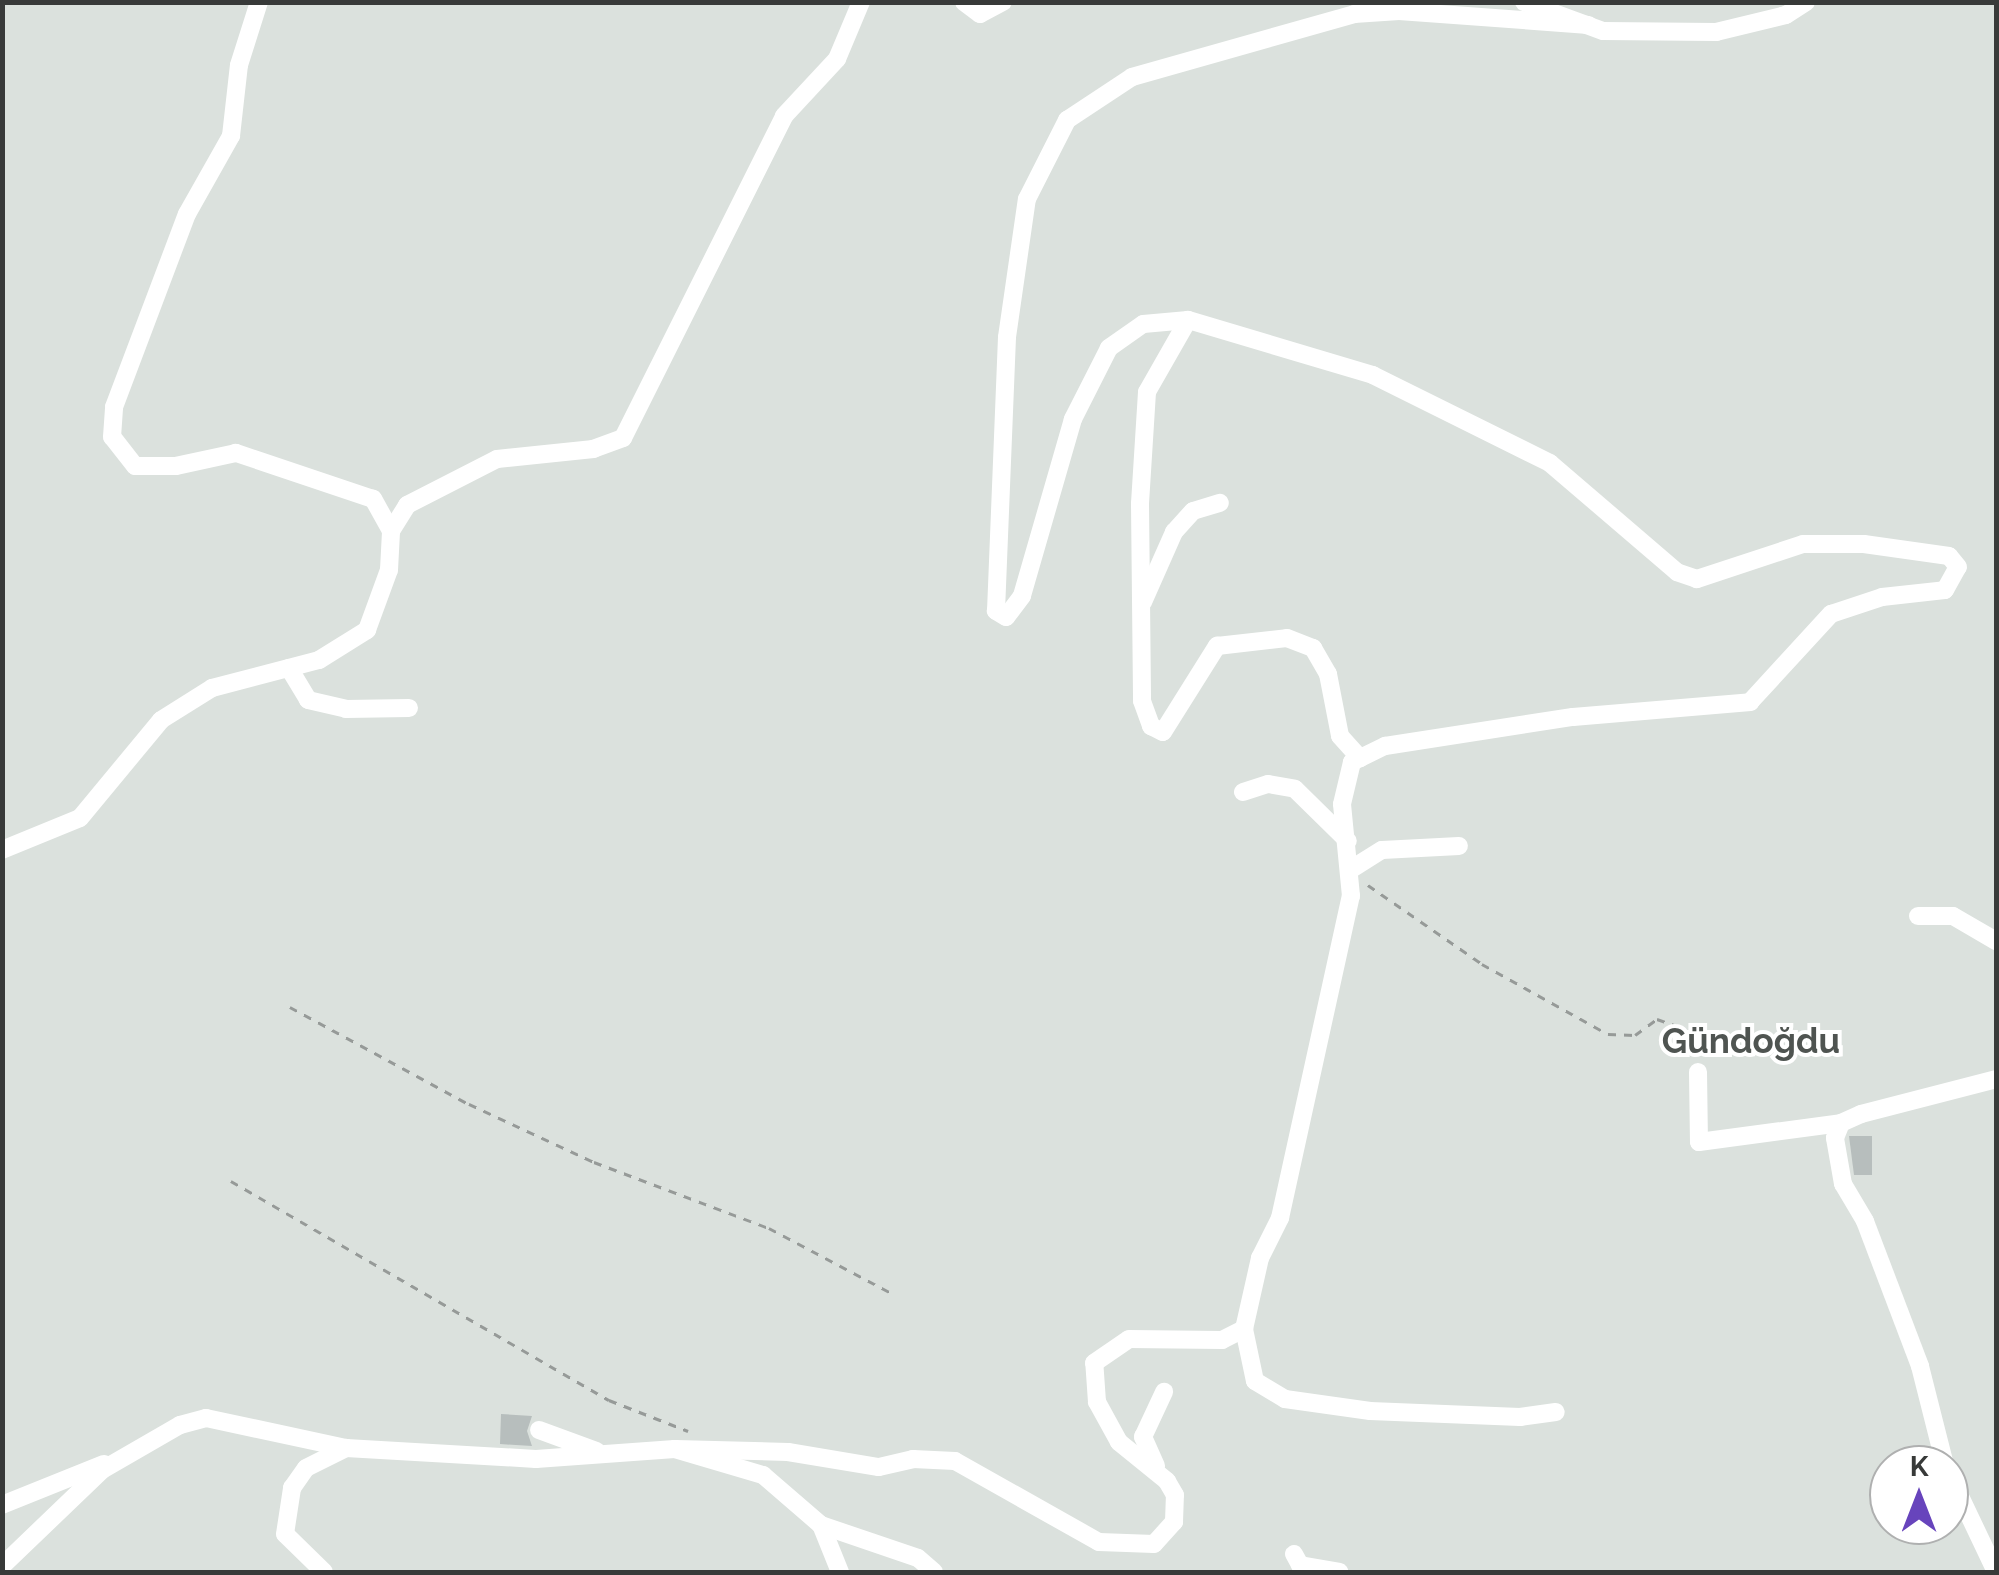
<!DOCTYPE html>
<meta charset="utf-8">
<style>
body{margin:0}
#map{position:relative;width:1999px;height:1575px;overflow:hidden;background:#dbe1dd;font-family:Raleway,sans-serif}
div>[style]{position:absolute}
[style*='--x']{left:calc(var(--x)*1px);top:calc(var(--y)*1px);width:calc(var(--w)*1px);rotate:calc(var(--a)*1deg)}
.building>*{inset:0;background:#b7bebd}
.path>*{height:2.5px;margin-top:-1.25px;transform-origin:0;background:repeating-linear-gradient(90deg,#969a98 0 8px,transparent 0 16px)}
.minor>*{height:18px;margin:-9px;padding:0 9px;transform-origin:9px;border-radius:9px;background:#fff}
span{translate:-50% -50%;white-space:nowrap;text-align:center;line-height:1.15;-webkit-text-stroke:8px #fff;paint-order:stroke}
.quarter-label{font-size:35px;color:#4f5451;font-weight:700}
.frame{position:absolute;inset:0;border:5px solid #383a39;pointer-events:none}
.north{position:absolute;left:1869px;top:1445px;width:100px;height:100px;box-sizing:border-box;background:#fff;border:2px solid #afb0b0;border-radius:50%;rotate:0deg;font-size:28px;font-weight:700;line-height:40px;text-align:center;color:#383a39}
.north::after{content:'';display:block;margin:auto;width:35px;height:45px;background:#6744bc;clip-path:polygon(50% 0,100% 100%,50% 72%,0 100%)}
</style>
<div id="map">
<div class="building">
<i style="clip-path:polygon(1849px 1136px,1872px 1136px,1872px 1175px,1854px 1175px)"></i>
<i style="clip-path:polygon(501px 1414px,532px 1416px,527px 1431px,532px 1446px,500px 1444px)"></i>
</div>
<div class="path">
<i style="--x:1368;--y:885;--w:139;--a:34.7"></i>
<i style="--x:1482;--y:964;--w:144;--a:29.1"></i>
<i style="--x:1608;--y:1034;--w:27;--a:2"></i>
<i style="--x:1635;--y:1035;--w:27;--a:-36"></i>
<i style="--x:1657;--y:1019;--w:24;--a:19"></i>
<i style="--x:1680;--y:1027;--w:30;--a:64"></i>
<i style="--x:290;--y:1007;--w:204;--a:28.5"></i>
<i style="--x:469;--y:1104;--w:138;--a:24.9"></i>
<i style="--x:594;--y:1162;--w:187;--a:20.7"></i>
<i style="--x:769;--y:1228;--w:138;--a:28"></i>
<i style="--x:231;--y:1181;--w:437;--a:30.1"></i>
<i style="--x:609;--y:1400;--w:85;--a:21.4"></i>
</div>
<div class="minor">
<i style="--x:964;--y:2;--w:20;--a:37"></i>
<i style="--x:980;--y:14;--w:26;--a:-28"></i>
<i style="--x:1524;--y:2;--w:84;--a:20.2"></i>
<i style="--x:1603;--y:31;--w:113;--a:0.5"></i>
<i style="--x:1716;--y:32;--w:72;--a:-13.7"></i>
<i style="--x:1786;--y:15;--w:24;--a:-33"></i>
<i style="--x:1188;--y:320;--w:83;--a:119.7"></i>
<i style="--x:1147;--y:392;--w:112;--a:93.6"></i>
<i style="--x:1140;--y:504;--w:197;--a:89.4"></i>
<i style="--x:1142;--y:701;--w:27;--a:70"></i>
<i style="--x:1151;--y:726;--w:13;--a:27"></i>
<i style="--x:1163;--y:732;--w:102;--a:-57.9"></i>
<i style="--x:1217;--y:646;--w:70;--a:-6.5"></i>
<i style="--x:1287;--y:638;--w:28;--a:21"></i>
<i style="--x:1313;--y:648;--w:30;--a:60"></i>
<i style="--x:1328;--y:674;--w:63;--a:79"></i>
<i style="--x:1340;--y:736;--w:30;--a:48"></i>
<i style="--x:391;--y:531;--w:31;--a:-58"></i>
<i style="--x:407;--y:505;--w:101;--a:-27.1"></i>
<i style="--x:497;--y:459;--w:97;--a:-5.9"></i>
<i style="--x:593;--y:449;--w:32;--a:-20"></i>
<i style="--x:623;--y:438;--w:360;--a:-63.4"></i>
<i style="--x:784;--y:116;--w:78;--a:-47.1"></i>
<i style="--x:837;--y:59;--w:62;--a:-67.2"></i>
<i style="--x:1143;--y:602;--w:77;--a:-66.1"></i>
<i style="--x:1174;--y:532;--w:28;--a:-48"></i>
<i style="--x:1193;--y:511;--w:28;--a:-17"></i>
<i style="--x:289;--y:668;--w:37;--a:59"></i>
<i style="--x:308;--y:700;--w:39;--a:13"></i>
<i style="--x:346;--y:709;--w:63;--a:-0.9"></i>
<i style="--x:1243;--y:792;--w:26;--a:-18"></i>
<i style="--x:1268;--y:784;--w:27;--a:10"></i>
<i style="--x:1295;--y:789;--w:74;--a:44.5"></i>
<i style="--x:2;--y:850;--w:84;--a:-22.3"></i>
<i style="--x:80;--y:818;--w:127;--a:-50.4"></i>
<i style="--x:161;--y:720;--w:60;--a:-32.1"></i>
<i style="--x:212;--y:688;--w:111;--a:-14.7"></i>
<i style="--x:319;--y:660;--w:57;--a:-32"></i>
<i style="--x:367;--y:630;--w:64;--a:-69.9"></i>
<i style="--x:389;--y:570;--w:39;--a:-87"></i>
<i style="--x:391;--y:531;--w:37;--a:-119"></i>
<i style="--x:373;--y:499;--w:145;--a:-161.4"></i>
<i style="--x:236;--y:453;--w:61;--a:167.8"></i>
<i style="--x:176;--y:466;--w:41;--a:180"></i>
<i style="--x:135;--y:466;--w:37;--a:-128"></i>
<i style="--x:112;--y:437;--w:30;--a:-86"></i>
<i style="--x:114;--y:407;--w:206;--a:-69.3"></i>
<i style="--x:187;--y:214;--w:90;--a:-60.6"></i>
<i style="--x:231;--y:136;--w:71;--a:-83.6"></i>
<i style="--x:239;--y:65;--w:66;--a:-72.4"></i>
<i style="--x:1353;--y:868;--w:34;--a:-32"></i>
<i style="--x:1382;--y:850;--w:77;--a:-3"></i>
<i style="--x:1918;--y:916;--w:35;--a:0"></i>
<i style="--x:1953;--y:916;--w:50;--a:30.2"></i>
<i style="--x:1698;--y:1072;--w:70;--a:89.2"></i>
<i style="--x:1699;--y:1142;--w:143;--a:-7.6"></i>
<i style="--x:1244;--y:1329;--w:53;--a:78.1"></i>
<i style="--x:1255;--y:1381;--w:35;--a:31"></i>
<i style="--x:1285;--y:1399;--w:86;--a:8"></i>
<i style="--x:1370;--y:1411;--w:150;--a:2.3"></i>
<i style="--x:1520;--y:1417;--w:36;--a:-8"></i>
<i style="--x:539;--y:1430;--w:61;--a:20.2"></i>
<i style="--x:675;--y:1449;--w:113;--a:1.5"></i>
<i style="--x:788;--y:1452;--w:92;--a:9.4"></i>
<i style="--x:879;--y:1467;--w:35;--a:-13"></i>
<i style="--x:913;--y:1459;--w:42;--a:2.7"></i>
<i style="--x:955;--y:1461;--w:165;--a:29.4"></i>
<i style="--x:1099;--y:1542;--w:55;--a:2.1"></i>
<i style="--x:1154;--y:1544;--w:30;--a:-48"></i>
<i style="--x:1174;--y:1522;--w:27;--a:-88"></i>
<i style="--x:1175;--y:1495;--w:16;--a:-120"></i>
<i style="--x:1167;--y:1481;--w:62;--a:-140.9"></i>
<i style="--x:1119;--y:1442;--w:46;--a:-118.8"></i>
<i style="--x:1097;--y:1402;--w:39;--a:-94"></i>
<i style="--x:1094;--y:1363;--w:42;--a:-34.4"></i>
<i style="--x:1129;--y:1339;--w:93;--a:0.6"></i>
<i style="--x:1222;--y:1340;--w:25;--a:-27"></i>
<i style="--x:1244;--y:1329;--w:73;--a:-77.3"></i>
<i style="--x:1260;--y:1258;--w:45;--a:-63.4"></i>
<i style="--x:1280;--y:1218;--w:330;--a:-77.6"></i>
<i style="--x:1351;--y:896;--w:92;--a:-95.6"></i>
<i style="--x:1342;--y:804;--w:43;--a:-76.6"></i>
<i style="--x:1352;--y:762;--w:37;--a:-26"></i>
<i style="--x:1385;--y:746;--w:190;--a:-8.8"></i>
<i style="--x:1573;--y:717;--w:178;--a:-4.8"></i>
<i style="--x:1750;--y:702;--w:120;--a:-47.4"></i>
<i style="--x:1831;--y:614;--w:54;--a:-18.4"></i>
<i style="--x:1882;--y:597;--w:63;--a:-6.3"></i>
<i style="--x:1945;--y:590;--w:26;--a:-61"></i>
<i style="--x:1958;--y:567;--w:14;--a:-129"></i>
<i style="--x:1949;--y:556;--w:86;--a:-172"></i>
<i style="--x:1864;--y:544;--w:61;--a:180"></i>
<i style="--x:1803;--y:544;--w:112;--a:161.7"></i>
<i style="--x:1697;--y:579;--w:21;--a:-161"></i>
<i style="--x:1677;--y:572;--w:167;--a:-139.4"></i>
<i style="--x:1550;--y:463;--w:198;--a:-153.6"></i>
<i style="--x:1373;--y:375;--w:193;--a:-163.4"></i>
<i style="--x:1188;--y:320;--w:45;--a:174.9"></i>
<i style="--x:1143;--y:324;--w:42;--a:144.8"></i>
<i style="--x:1109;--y:348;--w:80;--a:116.9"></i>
<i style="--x:1073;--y:419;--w:184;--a:106.1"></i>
<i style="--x:1022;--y:596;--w:26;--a:127"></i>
<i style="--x:1006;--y:617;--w:12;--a:-149"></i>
<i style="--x:996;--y:611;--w:274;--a:-87.7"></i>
<i style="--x:1007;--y:337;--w:139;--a:-81.8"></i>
<i style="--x:1027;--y:199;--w:89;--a:-63.1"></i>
<i style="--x:1067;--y:120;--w:78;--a:-33.5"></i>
<i style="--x:1132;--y:77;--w:231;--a:-15.8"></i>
<i style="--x:1354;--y:14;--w:45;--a:-3.8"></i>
<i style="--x:1399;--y:11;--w:190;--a:4.2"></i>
<i style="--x:1945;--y:1465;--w:102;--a:-104.2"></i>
<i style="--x:1920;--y:1366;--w:155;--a:-110.8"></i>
<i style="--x:1865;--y:1221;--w:43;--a:-120.7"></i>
<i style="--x:1843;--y:1184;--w:47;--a:-99.9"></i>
<i style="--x:1835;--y:1138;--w:16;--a:-68"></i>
<i style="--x:1841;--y:1123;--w:22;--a:-24"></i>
<i style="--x:1861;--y:1114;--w:139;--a:-14.5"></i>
<i style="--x:1156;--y:1466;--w:32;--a:-114"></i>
<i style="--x:1143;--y:1437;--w:50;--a:-65"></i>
<i style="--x:1949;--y:1473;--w:110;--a:64.6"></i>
<i style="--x:2;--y:1505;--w:110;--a:-21.9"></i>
<i style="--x:821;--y:1525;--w:51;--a:68"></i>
<i style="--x:1294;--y:1554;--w:13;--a:61"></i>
<i style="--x:1300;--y:1565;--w:40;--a:10"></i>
<i style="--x:2;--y:1566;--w:139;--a:-43.8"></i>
<i style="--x:102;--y:1470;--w:90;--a:-30"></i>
<i style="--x:180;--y:1425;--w:27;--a:-15"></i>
<i style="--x:206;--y:1418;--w:143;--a:12.1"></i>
<i style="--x:346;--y:1448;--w:190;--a:3.3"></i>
<i style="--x:536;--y:1459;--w:139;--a:-4.1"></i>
<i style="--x:675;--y:1449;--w:92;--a:16.5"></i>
<i style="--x:763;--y:1475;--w:77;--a:40.8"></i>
<i style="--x:821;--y:1525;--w:102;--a:18.8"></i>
<i style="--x:918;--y:1558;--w:21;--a:41"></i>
<i style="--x:324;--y:1572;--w:54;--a:-135.7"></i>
<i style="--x:285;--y:1534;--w:47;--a:-81.3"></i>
<i style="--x:292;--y:1488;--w:24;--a:-55"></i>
<i style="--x:306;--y:1468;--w:45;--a:-26.6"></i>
</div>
<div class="quarter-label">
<span style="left:1751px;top:1041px">Gündoğdu</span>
</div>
<div class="frame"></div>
<div class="north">K</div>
</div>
